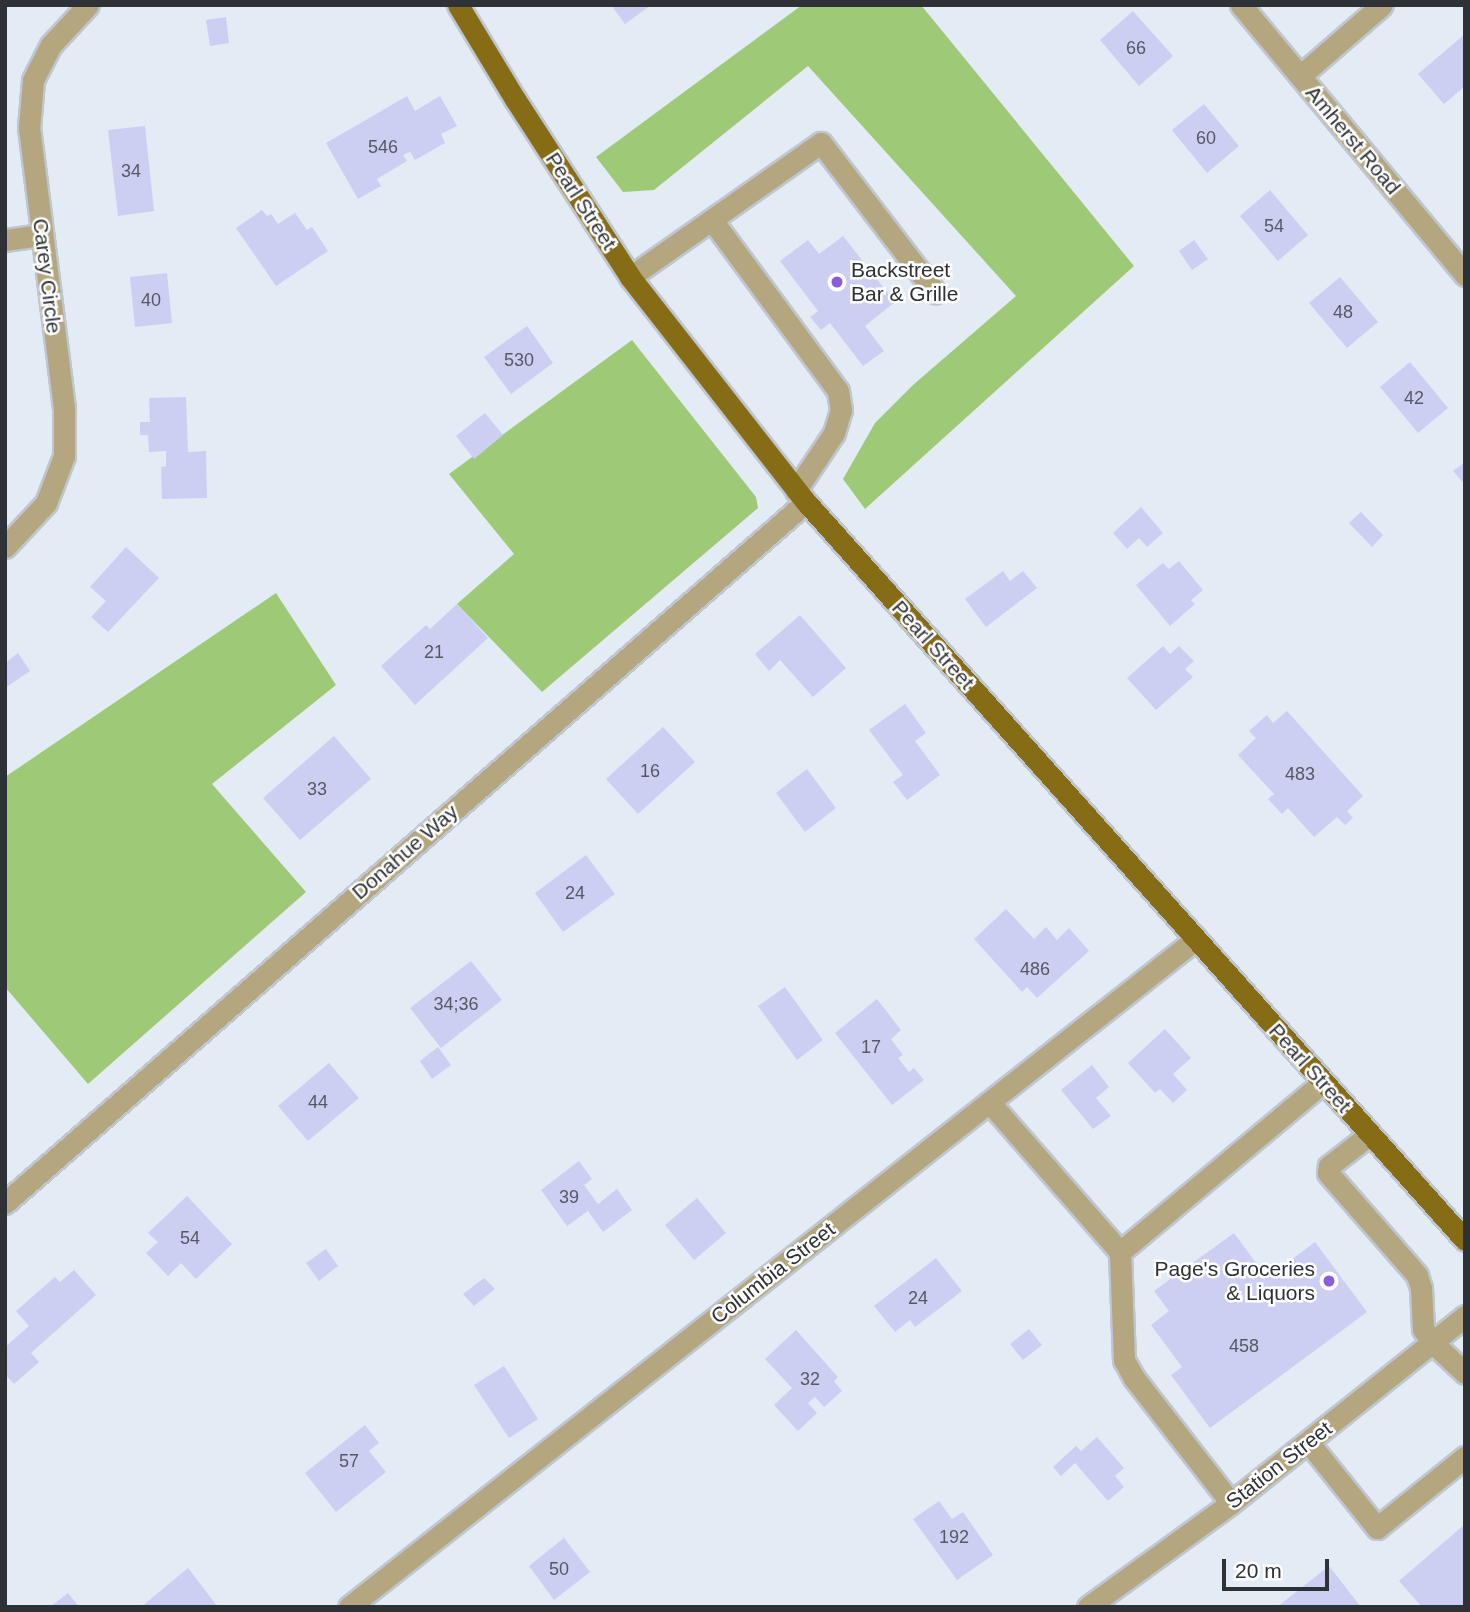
<!DOCTYPE html>
<style>
body{margin:0}
#map{position:relative;width:1470px;height:1612px;overflow:hidden;background:#e3ebf5;font-family:Arial,sans-serif}
div>[style]{position:absolute}
[style*='--x']{left:calc(var(--x)*1px);top:calc(var(--y)*1px);width:calc(var(--w)*1px);rotate:calc(var(--a)*1deg)}
.green>*{inset:0;background:#9eca78}
.building>*{inset:0;background:#cdcff2}
.roads{filter:drop-shadow(2px 0 #bfc6cf) drop-shadow(-2px 0 #bfc6cf) drop-shadow(0 2px #bfc6cf) drop-shadow(0 -2px #bfc6cf)}
.minor>*{height:21px;margin:-10.5px;padding:0 10.5px;transform-origin:10.5px;border-radius:10.5px;background:#b4a67f}
.major>*{height:21px;margin:-10.5px;padding:0 10.5px;transform-origin:10.5px;border-radius:10.5px;background:#866c14}
.dots>*{width:19px;height:19px;translate:-50% -50%;box-sizing:border-box;border:4px solid #fff;border-radius:50%}
span{translate:-50% -50%;white-space:nowrap;text-align:center;line-height:1.15;-webkit-text-stroke:5px #fff;paint-order:stroke}
.number-label{font-size:18px;color:#565864}
.number-label span{-webkit-text-stroke-width:0}
.street-label{font-size:21px;color:#2e3135}
.poi-label{font-size:21px;color:#2e3135}
.left{translate:0 -50%;text-align:left}
.right{translate:-100% -50%;text-align:right}
.frame{position:absolute;inset:0;border:7px solid #2e3135;pointer-events:none}
.scale{position:absolute;left:1222px;top:1559px;width:107px;height:32px;box-sizing:border-box;border:4px solid #2e3135;border-top:0;padding-left:9px;font-size:21px;line-height:24px;white-space:nowrap;color:#2e3135;-webkit-text-stroke:5px #fff;paint-order:stroke}
</style>
<div id="map">
<div class="green">
<i style="clip-path:polygon(802px 5px,921px 5px,1134px 266px,865px 509px,843px 479px,875px 423px,913px 385px,1016px 296px,808px 66px,654px 190px,623px 192px,596px 157px)"></i>
<i style="clip-path:polygon(632px 340px,756px 497px,758px 508px,542px 692px,457px 604px,514px 554px,449px 474px)"></i>
<i style="clip-path:polygon(276px 593px,336px 685px,212px 784px,306px 892px,88px 1084px,5px 987px,5px 777px)"></i>
</div>
<div class="building">
<i style="clip-path:polygon(611px 5px,651px 5px,625px 24px)"></i>
<i style="clip-path:polygon(1133px 11px,1173px 56px,1139px 86px,1100px 40px)"></i>
<i style="clip-path:polygon(226px 17px,229px 43px,210px 46px,206px 20px)"></i>
<i style="clip-path:polygon(1465px 34px,1465px 86px,1444px 104px,1418px 74px)"></i>
<i style="clip-path:polygon(407px 96px,415px 111px,440px 96px,457px 126px,441px 134px,445px 143px,415px 160px,410px 152px,403px 155px,407px 161px,377px 179px,381px 186px,358px 199px,326px 143px)"></i>
<i style="clip-path:polygon(1204px 104px,1239px 146px,1207px 173px,1172px 130px)"></i>
<i style="clip-path:polygon(145px 126px,154px 211px,118px 216px,108px 130px)"></i>
<i style="clip-path:polygon(1270px 190px,1308px 235px,1278px 261px,1240px 216px)"></i>
<i style="clip-path:polygon(262px 210px,267px 216px,271px 214px,278px 224px,295px 213px,307px 230px,312px 227px,328px 251px,276px 286px,236px 228px)"></i>
<i style="clip-path:polygon(843px 236px,895px 302px,865px 326px,884px 351px,863px 366px,830px 323px,821px 330px,810px 317px,818px 311px,780px 261px,808px 240px,819px 254px)"></i>
<i style="clip-path:polygon(1194px 240px,1208px 259px,1192px 270px,1179px 251px)"></i>
<i style="clip-path:polygon(167px 273px,172px 323px,135px 327px,130px 277px)"></i>
<i style="clip-path:polygon(1340px 277px,1378px 322px,1347px 348px,1309px 303px)"></i>
<i style="clip-path:polygon(527px 326px,553px 363px,511px 394px,484px 357px)"></i>
<i style="clip-path:polygon(1410px 362px,1448px 408px,1418px 433px,1380px 387px)"></i>
<i style="clip-path:polygon(186px 397px,188px 452px,206px 451px,207px 498px,162px 499px,161px 467px,166px 466px,166px 451px,149px 452px,148px 435px,140px 435px,140px 422px,150px 422px,149px 398px)"></i>
<i style="clip-path:polygon(485px 413px,503px 435px,474px 459px,456px 436px)"></i>
<i style="clip-path:polygon(1465px 462px,1465px 485px,1453px 471px)"></i>
<i style="clip-path:polygon(1141px 507px,1163px 533px,1147px 547px,1139px 538px,1127px 549px,1113px 533px)"></i>
<i style="clip-path:polygon(1361px 512px,1383px 535px,1372px 547px,1349px 523px)"></i>
<i style="clip-path:polygon(126px 547px,159px 578px,108px 632px,91px 617px,106px 601px,90px 587px)"></i>
<i style="clip-path:polygon(1179px 561px,1203px 590px,1191px 600px,1195px 604px,1170px 626px,1136px 585px,1163px 563px,1169px 569px)"></i>
<i style="clip-path:polygon(1003px 571px,1010px 581px,1023px 571px,1037px 588px,986px 627px,965px 599px)"></i>
<i style="clip-path:polygon(457px 604px,488px 638px,415px 705px,381px 666px,426px 625px,430px 629px)"></i>
<i style="clip-path:polygon(800px 615px,846px 668px,813px 697px,780px 660px,769px 671px,755px 654px)"></i>
<i style="clip-path:polygon(1163px 646px,1170px 654px,1179px 646px,1194px 661px,1185px 669px,1193px 677px,1156px 710px,1127px 678px)"></i>
<i style="clip-path:polygon(18px 653px,30px 671px,5px 688px,5px 663px)"></i>
<i style="clip-path:polygon(905px 704px,926px 733px,915px 741px,940px 775px,907px 800px,893px 782px,903px 775px,869px 730px)"></i>
<i style="clip-path:polygon(1287px 711px,1363px 796px,1347px 811px,1353px 818px,1345px 825px,1337px 817px,1314px 837px,1288px 808px,1282px 814px,1268px 799px,1274px 794px,1238px 755px,1256px 738px,1249px 731px,1267px 715px,1273px 723px)"></i>
<i style="clip-path:polygon(663px 727px,695px 762px,638px 814px,606px 779px)"></i>
<i style="clip-path:polygon(334px 736px,371px 779px,300px 840px,263px 798px)"></i>
<i style="clip-path:polygon(807px 769px,836px 808px,805px 832px,776px 793px)"></i>
<i style="clip-path:polygon(586px 855px,615px 894px,563px 932px,535px 893px)"></i>
<i style="clip-path:polygon(1006px 909px,1034px 939px,1046px 927px,1057px 940px,1069px 928px,1089px 951px,1037px 998px,1027px 987px,1022px 992px,974px 939px)"></i>
<i style="clip-path:polygon(471px 961px,502px 1000px,441px 1048px,410px 1008px)"></i>
<i style="clip-path:polygon(785px 987px,823px 1040px,797px 1060px,758px 1006px)"></i>
<i style="clip-path:polygon(877px 999px,901px 1030px,891px 1039px,903px 1055px,898px 1058px,909px 1072px,914px 1068px,924px 1080px,892px 1105px,835px 1033px)"></i>
<i style="clip-path:polygon(1165px 1029px,1191px 1058px,1173px 1074px,1187px 1090px,1173px 1103px,1160px 1089px,1155px 1093px,1128px 1063px)"></i>
<i style="clip-path:polygon(438px 1047px,451px 1065px,432px 1079px,420px 1061px)"></i>
<i style="clip-path:polygon(329px 1063px,359px 1098px,308px 1141px,278px 1106px)"></i>
<i style="clip-path:polygon(1092px 1065px,1109px 1087px,1096px 1098px,1111px 1116px,1093px 1129px,1061px 1090px)"></i>
<i style="clip-path:polygon(579px 1161px,592px 1179px,584px 1185px,598px 1204px,617px 1189px,632px 1210px,603px 1232px,588px 1211px,567px 1226px,541px 1190px)"></i>
<i style="clip-path:polygon(187px 1196px,232px 1244px,196px 1279px,181px 1263px,168px 1276px,146px 1253px,158px 1242px,148px 1233px)"></i>
<i style="clip-path:polygon(697px 1198px,726px 1233px,694px 1260px,665px 1225px)"></i>
<i style="clip-path:polygon(1234px 1233px,1267px 1278px,1315px 1242px,1367px 1312px,1210px 1428px,1171px 1375px,1182px 1367px,1151px 1325px,1169px 1311px,1154px 1291px)"></i>
<i style="clip-path:polygon(326px 1249px,338px 1266px,319px 1281px,306px 1263px)"></i>
<i style="clip-path:polygon(936px 1258px,962px 1291px,915px 1327px,910px 1320px,895px 1332px,874px 1306px)"></i>
<i style="clip-path:polygon(74px 1270px,96px 1295px,31px 1353px,39px 1362px,14px 1384px,5px 1374px,5px 1347px,29px 1326px,16px 1311px,55px 1277px,60px 1282px)"></i>
<i style="clip-path:polygon(484px 1278px,495px 1289px,474px 1306px,463px 1294px)"></i>
<i style="clip-path:polygon(1029px 1329px,1042px 1345px,1023px 1360px,1010px 1344px)"></i>
<i style="clip-path:polygon(796px 1330px,838px 1377px,834px 1381px,842px 1391px,824px 1407px,815px 1397px,808px 1403px,817px 1413px,798px 1431px,774px 1405px,792px 1388px,765px 1359px)"></i>
<i style="clip-path:polygon(504px 1366px,538px 1419px,509px 1438px,474px 1385px)"></i>
<i style="clip-path:polygon(365px 1425px,379px 1443px,369px 1451px,386px 1472px,336px 1512px,305px 1473px)"></i>
<i style="clip-path:polygon(1097px 1437px,1124px 1468px,1115px 1476px,1124px 1487px,1108px 1501px,1075px 1463px,1061px 1476px,1053px 1467px,1076px 1446px,1081px 1451px)"></i>
<i style="clip-path:polygon(939px 1501px,952px 1519px,963px 1512px,993px 1555px,957px 1580px,913px 1519px)"></i>
<i style="clip-path:polygon(1465px 1524px,1465px 1607px,1422px 1607px,1399px 1581px)"></i>
<i style="clip-path:polygon(564px 1538px,590px 1572px,554px 1600px,529px 1566px)"></i>
<i style="clip-path:polygon(1329px 1566px,1361px 1607px,1277px 1607px)"></i>
<i style="clip-path:polygon(188px 1568px,218px 1607px,141px 1607px)"></i>
<i style="clip-path:polygon(68px 1593px,79px 1607px,50px 1607px)"></i>
</div>
<div class="roads">
<div class="minor">
<i style="--x:1241;--y:5;--w:351;--a:50.3"></i>
<i style="--x:1300;--y:76;--w:108;--a:-40.9"></i>
<i style="--x:712;--y:220;--w:212;--a:53.6"></i>
<i style="--x:838;--y:391;--w:19;--a:81"></i>
<i style="--x:841;--y:410;--w:24;--a:107"></i>
<i style="--x:834;--y:433;--w:69;--a:123.7"></i>
<i style="--x:5;--y:240;--w:37;--a:-8"></i>
<i style="--x:630;--y:277;--w:233;--a:-35.1"></i>
<i style="--x:821;--y:143;--w:188;--a:52.6"></i>
<i style="--x:5;--y:547;--w:60;--a:-47"></i>
<i style="--x:46;--y:503;--w:50;--a:-69"></i>
<i style="--x:64;--y:456;--w:48;--a:-90"></i>
<i style="--x:64;--y:408;--w:282;--a:-97.1"></i>
<i style="--x:29;--y:128;--w:48;--a:-85.2"></i>
<i style="--x:33;--y:80;--w:39;--a:-63"></i>
<i style="--x:51;--y:45;--w:54;--a:-47.2"></i>
<i style="--x:991;--y:1104;--w:196;--a:48.9"></i>
<i style="--x:1120;--y:1252;--w:108;--a:87.9"></i>
<i style="--x:1124;--y:1360;--w:21;--a:61"></i>
<i style="--x:1134;--y:1378;--w:158;--a:52.2"></i>
<i style="--x:1369;--y:1135;--w:51;--a:142.2"></i>
<i style="--x:1329;--y:1166;--w:7;--a:98"></i>
<i style="--x:1328;--y:1173;--w:135;--a:48.9"></i>
<i style="--x:1417;--y:1275;--w:14;--a:73"></i>
<i style="--x:1421;--y:1288;--w:41;--a:87.2"></i>
<i style="--x:1423;--y:1329;--w:17;--a:54"></i>
<i style="--x:1433;--y:1343;--w:44;--a:43.2"></i>
<i style="--x:5;--y:1203;--w:1064;--a:-41.19"></i>
<i style="--x:1120;--y:1252;--w:263;--a:-39.9"></i>
<i style="--x:1309;--y:1443;--w:109;--a:51.3"></i>
<i style="--x:1377;--y:1528;--w:113;--a:-38.9"></i>
<i style="--x:349;--y:1607;--w:1079;--a:-38.26"></i>
<i style="--x:1088;--y:1607;--w:177;--a:-36"></i>
<i style="--x:1231;--y:1503;--w:300;--a:-38.6"></i>
</div>
<div class="major">
<i style="--x:458;--y:5;--w:110;--a:58.8"></i>
<i style="--x:515;--y:99;--w:212;--a:57.1"></i>
<i style="--x:630;--y:277;--w:286;--a:52"></i>
<i style="--x:806;--y:502;--w:989;--a:48.24"></i>
</div>
</div>
<div class="dots">
<i style="left:837px;top:282px;background:#895ed8"></i>
<i style="left:1329px;top:1281px;background:#895ed8"></i>
</div>
<div class="number-label">
<span style="left:1136px;top:48px">66</span>
<span style="left:1206px;top:138px">60</span>
<span style="left:383px;top:147px">546</span>
<span style="left:131px;top:171px">34</span>
<span style="left:1274px;top:226px">54</span>
<span style="left:151px;top:300px">40</span>
<span style="left:1343px;top:312px">48</span>
<span style="left:519px;top:360px">530</span>
<span style="left:1414px;top:398px">42</span>
<span style="left:434px;top:652px">21</span>
<span style="left:650px;top:771px">16</span>
<span style="left:1300px;top:774px">483</span>
<span style="left:317px;top:789px">33</span>
<span style="left:575px;top:893px">24</span>
<span style="left:1035px;top:969px">486</span>
<span style="left:456px;top:1004px">34;36</span>
<span style="left:871px;top:1047px">17</span>
<span style="left:318px;top:1102px">44</span>
<span style="left:569px;top:1197px">39</span>
<span style="left:190px;top:1238px">54</span>
<span style="left:918px;top:1298px">24</span>
<span style="left:1244px;top:1346px">458</span>
<span style="left:810px;top:1379px">32</span>
<span style="left:349px;top:1461px">57</span>
<span style="left:954px;top:1537px">192</span>
<span style="left:559px;top:1569px">50</span>
</div>
<div class="street-label">
<span style="left:1353px;top:140px;rotate:50deg">Amherst Road</span>
<span style="left:581px;top:201px;rotate:57deg">Pearl Street</span>
<span style="left:47px;top:276px;rotate:83deg">Carey Circle</span>
<span style="left:933px;top:645px;rotate:48deg">Pearl Street</span>
<span style="left:405px;top:852px;rotate:-41deg">Donahue Way</span>
<span style="left:1310px;top:1068px;rotate:48deg">Pearl Street</span>
<span style="left:773px;top:1273px;rotate:-38deg">Columbia Street</span>
<span style="left:1279px;top:1465px;rotate:-38deg">Station Street</span>
</div>
<div class="poi-label">
<span class="left" style="left:851px;top:282px">Backstreet<br>Bar &amp; Grille</span>
<span class="right" style="left:1315px;top:1281px">Page's Groceries<br>&amp; Liquors</span>
</div>
<div class="frame"></div>
<div class="scale">20 m</div>
</div>
